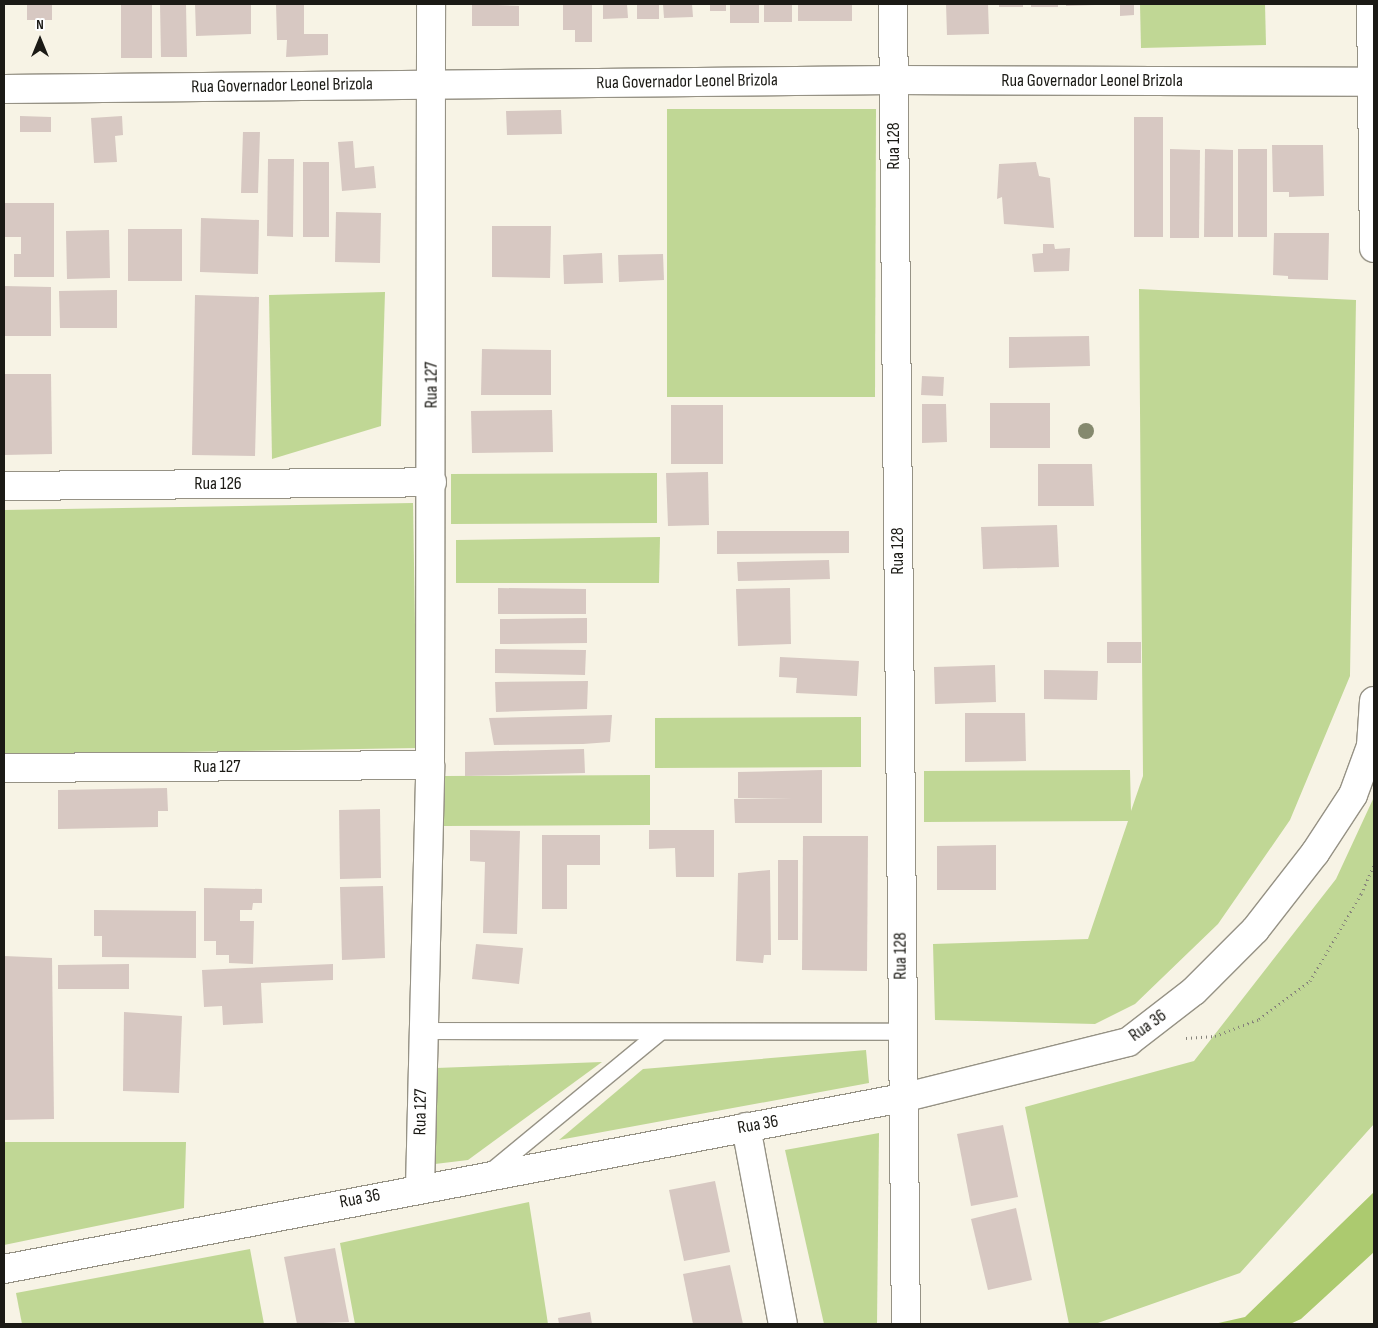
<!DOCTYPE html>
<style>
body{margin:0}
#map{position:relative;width:1378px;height:1328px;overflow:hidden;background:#f7f3e5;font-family:"Sofia Sans Condensed",sans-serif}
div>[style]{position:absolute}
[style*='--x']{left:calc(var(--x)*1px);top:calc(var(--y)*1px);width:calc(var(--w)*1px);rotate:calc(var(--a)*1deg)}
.green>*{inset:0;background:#c0d795}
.forest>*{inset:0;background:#acca6f}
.building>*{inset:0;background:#d7c8c2}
.path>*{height:3px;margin-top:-1.5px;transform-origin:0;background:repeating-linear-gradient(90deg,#87847b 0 1px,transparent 0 5px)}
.roads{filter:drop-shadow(1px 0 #969285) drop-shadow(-1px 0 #969285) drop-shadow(0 1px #969285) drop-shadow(0 -1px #969285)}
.lane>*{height:16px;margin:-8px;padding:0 8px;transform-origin:8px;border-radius:8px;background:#fff}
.street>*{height:28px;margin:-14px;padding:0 14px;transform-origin:14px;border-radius:14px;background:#fff}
.trees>*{width:16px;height:16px;margin:-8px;border-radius:50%;background:#85896e}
span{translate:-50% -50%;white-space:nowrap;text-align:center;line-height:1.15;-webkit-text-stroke:4px #fff;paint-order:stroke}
.street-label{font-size:18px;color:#1b1a15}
.frame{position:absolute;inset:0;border:5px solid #1b1a15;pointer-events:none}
.north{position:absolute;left:15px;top:15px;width:50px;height:50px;-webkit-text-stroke:4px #fff;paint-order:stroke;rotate:0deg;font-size:14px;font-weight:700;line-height:20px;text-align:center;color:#1b1a15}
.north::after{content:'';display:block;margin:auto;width:18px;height:22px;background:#1b1a15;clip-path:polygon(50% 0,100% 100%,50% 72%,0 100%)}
</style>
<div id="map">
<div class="green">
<i style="clip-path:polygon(1140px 4px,1265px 4px,1266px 45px,1141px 48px)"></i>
<i style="clip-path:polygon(667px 109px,876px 109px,875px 397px,667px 397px)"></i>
<i style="clip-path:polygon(1139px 289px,1356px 300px,1350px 676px,1290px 820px,1218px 924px,1135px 1004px,1095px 1024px,935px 1020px,933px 944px,1088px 939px,1128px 821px,924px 822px,924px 771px,1130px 770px,1131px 811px,1143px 776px)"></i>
<i style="clip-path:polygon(385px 292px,381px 426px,272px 459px,269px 295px)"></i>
<i style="clip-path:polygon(657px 473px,657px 523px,451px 524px,451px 474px)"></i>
<i style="clip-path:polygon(413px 503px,417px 748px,4px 755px,4px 510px)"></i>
<i style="clip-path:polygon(660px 537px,659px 583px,456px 583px,456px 540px)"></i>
<i style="clip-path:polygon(861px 717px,861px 767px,655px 768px,655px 718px)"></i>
<i style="clip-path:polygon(650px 775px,650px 825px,444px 826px,444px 776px)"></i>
<i style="clip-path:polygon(1374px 797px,1374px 1124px,1240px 1273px,1095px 1324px,1069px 1324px,1025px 1107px,1194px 1061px,1336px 879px)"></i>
<i style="clip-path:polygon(866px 1050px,869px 1083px,559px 1140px,643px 1069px)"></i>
<i style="clip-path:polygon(602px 1062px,468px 1160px,435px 1164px,436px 1068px)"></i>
<i style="clip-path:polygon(879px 1133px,877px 1324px,824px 1324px,785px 1150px)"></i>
<i style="clip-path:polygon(4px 1142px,186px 1142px,184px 1208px,4px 1245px)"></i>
<i style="clip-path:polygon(529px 1202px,548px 1324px,355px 1324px,340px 1243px)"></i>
<i style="clip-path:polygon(250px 1249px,264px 1324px,22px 1324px,16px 1293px)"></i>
</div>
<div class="forest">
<i style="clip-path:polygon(1374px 1192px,1374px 1252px,1301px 1319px,1290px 1324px,1214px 1324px,1245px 1317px)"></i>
</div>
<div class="building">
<i style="clip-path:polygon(27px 4px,52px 4px,52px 20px,27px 20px)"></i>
<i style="clip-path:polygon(121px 4px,152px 4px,152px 58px,121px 58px)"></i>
<i style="clip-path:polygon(160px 4px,186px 4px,187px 57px,161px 57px)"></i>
<i style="clip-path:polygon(195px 4px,251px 4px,251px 34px,196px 36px)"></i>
<i style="clip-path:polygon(276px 4px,304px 4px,304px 34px,328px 34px,328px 55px,286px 57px,287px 40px,277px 40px)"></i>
<i style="clip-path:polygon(472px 4px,519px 6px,519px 26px,472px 26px)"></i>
<i style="clip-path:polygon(563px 4px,592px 4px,592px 42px,575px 42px,575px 30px,563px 30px)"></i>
<i style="clip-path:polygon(603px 4px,627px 4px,628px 18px,603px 19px)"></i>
<i style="clip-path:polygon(637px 4px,659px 4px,659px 19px,637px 19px)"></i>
<i style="clip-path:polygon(663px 4px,692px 4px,693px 17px,664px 18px)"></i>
<i style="clip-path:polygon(710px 4px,726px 4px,726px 11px,710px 11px)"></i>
<i style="clip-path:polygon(730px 4px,759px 4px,759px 23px,730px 23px)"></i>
<i style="clip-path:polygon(764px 4px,792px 4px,792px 22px,764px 22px)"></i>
<i style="clip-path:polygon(798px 4px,852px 4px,852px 21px,798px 21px)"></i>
<i style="clip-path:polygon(946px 4px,988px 4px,989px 34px,947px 35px)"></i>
<i style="clip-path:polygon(999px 4px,1023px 4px,1023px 7px,999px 7px)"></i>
<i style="clip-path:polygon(1031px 4px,1058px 4px,1058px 7px,1031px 7px)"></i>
<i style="clip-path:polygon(1066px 4px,1095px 4px,1095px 5px,1066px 6px)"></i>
<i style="clip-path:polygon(1120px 4px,1134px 4px,1134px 15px,1120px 16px)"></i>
<i style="clip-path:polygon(561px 110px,562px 134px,507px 135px,506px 111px)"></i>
<i style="clip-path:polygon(20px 116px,51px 117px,51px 132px,20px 132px)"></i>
<i style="clip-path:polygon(122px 116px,123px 135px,115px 136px,117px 162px,94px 163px,91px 118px)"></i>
<i style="clip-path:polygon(1134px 117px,1163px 117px,1163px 237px,1134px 237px)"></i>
<i style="clip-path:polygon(243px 132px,260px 132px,258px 193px,241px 193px)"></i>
<i style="clip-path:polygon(353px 141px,355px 168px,374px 166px,376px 188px,342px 191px,338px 142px)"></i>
<i style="clip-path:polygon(1272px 145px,1323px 145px,1324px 196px,1289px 197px,1289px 192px,1273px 192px)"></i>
<i style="clip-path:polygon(1170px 149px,1200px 150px,1199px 238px,1170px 238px)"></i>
<i style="clip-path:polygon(1205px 149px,1233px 150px,1233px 237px,1204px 237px)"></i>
<i style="clip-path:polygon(1238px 149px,1267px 149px,1267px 237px,1238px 237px)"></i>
<i style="clip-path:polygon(268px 159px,294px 159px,293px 237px,267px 236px)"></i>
<i style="clip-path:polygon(303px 162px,329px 162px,329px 237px,303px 237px)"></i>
<i style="clip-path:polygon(1036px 162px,1039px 176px,1050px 178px,1054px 228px,1004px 224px,1002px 197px,997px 199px,999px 164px)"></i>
<i style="clip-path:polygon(4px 203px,54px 203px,54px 277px,14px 277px,14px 254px,21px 254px,21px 237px,4px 237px)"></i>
<i style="clip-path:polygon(336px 212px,381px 213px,380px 263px,335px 262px)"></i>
<i style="clip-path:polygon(201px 218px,259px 220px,258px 274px,200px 272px)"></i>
<i style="clip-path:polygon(492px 226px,551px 226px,550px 278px,492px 277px)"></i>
<i style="clip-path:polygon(128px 229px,182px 229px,182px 281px,128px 281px)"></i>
<i style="clip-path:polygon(109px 230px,110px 278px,67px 279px,66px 231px)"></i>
<i style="clip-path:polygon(1274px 233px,1329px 233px,1328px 280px,1288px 279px,1288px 276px,1273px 275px)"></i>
<i style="clip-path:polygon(1043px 244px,1054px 244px,1055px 249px,1070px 248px,1069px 271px,1034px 272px,1032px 254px,1043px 253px)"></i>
<i style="clip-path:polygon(602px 253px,603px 283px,564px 284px,563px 255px)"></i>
<i style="clip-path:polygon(663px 254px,664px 280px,619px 282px,618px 255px)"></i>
<i style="clip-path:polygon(4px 286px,51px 287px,51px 336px,4px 336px)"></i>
<i style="clip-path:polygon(117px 290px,117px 328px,60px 328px,59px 291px)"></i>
<i style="clip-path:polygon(195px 295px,259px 297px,255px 456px,192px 455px)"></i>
<i style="clip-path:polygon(1089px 336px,1090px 366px,1009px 368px,1009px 337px)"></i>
<i style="clip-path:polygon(482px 349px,551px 350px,551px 395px,481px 395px)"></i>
<i style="clip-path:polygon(4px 374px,51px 374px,52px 454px,4px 455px)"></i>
<i style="clip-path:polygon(922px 376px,944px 377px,943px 396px,921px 395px)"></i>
<i style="clip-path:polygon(990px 403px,1050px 403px,1050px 448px,990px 448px)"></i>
<i style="clip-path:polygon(922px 404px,946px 404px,947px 442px,922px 443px)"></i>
<i style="clip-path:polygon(671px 405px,723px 405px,723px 464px,671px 464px)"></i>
<i style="clip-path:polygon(552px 410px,553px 452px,472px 453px,471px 411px)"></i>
<i style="clip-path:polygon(1038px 464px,1092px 464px,1094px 506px,1038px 506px)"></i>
<i style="clip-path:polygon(708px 472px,709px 525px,668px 526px,666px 473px)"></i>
<i style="clip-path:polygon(1057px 525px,1059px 567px,983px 569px,981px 527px)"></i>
<i style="clip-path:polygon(717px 531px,849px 531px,849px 553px,717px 554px)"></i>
<i style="clip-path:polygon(829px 560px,830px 579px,738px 581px,737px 562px)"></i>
<i style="clip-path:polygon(498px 588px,586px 589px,586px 614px,498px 614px)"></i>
<i style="clip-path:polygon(790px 588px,791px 644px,738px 646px,736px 589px)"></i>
<i style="clip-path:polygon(587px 618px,587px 643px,500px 644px,500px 619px)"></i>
<i style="clip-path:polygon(1107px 642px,1141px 642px,1141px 663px,1107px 663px)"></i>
<i style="clip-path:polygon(495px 649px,586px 650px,585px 675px,495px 673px)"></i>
<i style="clip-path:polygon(780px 657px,859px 661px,857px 696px,796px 693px,797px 678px,779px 677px)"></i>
<i style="clip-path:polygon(995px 665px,996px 702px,935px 704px,934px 667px)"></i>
<i style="clip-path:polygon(1044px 670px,1098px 671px,1097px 700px,1044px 699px)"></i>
<i style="clip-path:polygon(588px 681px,587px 709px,496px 712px,495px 682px)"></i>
<i style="clip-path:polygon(965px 713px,1025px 713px,1026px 761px,965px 762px)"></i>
<i style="clip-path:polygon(612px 715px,610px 742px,583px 744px,494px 745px,489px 718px)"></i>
<i style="clip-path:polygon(584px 749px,585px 773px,465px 776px,465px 752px)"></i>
<i style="clip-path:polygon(822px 770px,822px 823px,735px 823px,734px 799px,793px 798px,738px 798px,738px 772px)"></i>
<i style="clip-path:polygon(167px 788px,168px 811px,158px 811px,158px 827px,58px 829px,58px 790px)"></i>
<i style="clip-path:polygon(380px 809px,381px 878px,340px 879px,339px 810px)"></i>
<i style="clip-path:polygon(470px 830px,520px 831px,517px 934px,483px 933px,485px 862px,470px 861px)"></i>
<i style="clip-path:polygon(649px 830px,714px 830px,714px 877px,676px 877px,675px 848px,649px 849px)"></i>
<i style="clip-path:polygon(542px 835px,600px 835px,600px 865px,567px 865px,567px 909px,542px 909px)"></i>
<i style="clip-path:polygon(803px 836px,868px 836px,867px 971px,802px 970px)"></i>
<i style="clip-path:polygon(996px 845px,996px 890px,937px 890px,937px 846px)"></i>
<i style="clip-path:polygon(778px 860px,798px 860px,798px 940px,778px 940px)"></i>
<i style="clip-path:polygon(770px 870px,771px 955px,764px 955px,763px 963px,736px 961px,738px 873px)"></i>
<i style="clip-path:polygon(383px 886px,385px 958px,342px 960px,340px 887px)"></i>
<i style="clip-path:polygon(204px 888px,262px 889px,262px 903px,253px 903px,252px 910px,240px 910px,240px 921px,254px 921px,253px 964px,229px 963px,229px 955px,216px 955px,216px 941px,204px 941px)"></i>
<i style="clip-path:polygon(94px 910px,196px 911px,196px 958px,102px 957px,102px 936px,94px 936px)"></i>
<i style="clip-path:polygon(476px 944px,523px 948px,519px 984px,472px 979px)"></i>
<i style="clip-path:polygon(4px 956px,52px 958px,54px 1119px,4px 1120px)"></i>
<i style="clip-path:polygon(129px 964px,129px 989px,58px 989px,58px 965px)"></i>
<i style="clip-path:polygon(333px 964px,333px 980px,261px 983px,263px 1023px,223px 1025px,222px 1006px,204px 1007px,202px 970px)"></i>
<i style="clip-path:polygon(124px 1012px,182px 1016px,179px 1093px,123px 1091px)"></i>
<i style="clip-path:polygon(1003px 1125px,1018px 1197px,971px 1206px,957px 1134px)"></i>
<i style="clip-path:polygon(715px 1181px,730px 1252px,684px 1261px,669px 1190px)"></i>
<i style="clip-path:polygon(1016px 1208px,1032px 1280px,988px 1290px,971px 1219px)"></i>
<i style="clip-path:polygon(335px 1248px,349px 1322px,297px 1324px,284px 1257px)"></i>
<i style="clip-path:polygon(730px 1265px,743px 1324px,693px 1324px,683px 1274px)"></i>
<i style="clip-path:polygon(590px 1312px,592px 1324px,559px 1324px,558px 1318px)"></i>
</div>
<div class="path">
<i style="--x:1186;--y:1038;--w:29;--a:-4"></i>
<i style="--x:1215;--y:1036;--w:47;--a:-21.1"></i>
<i style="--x:1259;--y:1019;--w:64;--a:-36.7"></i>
<i style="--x:1310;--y:981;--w:101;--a:-59.6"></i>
<i style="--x:1361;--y:894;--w:32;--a:-66"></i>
</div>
<div class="roads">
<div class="lane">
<i style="--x:423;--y:1031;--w:478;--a:0.1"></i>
<i style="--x:488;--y:1174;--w:222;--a:-39.5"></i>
</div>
<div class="street">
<i style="--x:893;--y:4;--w:1320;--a:89.44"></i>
<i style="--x:1371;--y:4;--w:244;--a:89.3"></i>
<i style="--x:4;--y:89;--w:890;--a:-0.58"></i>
<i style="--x:894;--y:80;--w:477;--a:0.2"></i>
<i style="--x:4;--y:486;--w:428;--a:-0.5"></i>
<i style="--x:4;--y:768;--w:426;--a:-0.4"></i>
<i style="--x:746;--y:1127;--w:200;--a:79.4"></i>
<i style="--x:420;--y:1188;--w:423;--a:-88.6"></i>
<i style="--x:430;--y:765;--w:761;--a:-89.92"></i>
<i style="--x:4;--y:1269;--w:914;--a:-10.78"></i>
<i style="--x:902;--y:1098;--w:233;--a:-13.9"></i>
<i style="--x:1128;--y:1042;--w:83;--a:-37.7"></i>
<i style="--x:1194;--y:991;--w:86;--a:-45"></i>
<i style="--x:1255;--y:930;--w:98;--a:-52.1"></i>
<i style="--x:1315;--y:853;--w:69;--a:-56.8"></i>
<i style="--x:1353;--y:795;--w:52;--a:-69.8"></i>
<i style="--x:1371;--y:746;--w:45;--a:-86.2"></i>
</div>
</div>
<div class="trees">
<i style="left:1086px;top:431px"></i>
</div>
<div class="street-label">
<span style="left:1092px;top:81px">Rua Governador Leonel Brizola</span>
<span style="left:687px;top:82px;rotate:-1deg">Rua Governador Leonel Brizola</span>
<span style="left:282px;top:86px;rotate:-1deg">Rua Governador Leonel Brizola</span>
<span style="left:894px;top:146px;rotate:-90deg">Rua 128</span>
<span style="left:432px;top:385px;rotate:-90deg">Rua 127</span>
<span style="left:218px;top:484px">Rua 126</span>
<span style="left:898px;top:551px;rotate:-90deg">Rua 128</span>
<span style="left:217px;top:767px">Rua 127</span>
<span style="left:901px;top:956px;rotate:-90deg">Rua 128</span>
<span style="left:1148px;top:1026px;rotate:-36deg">Rua 36</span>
<span style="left:421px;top:1112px;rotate:-89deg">Rua 127</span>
<span style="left:758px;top:1125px;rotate:-10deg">Rua 36</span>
<span style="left:360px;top:1199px;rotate:-11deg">Rua 36</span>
</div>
<div class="frame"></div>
<div class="north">N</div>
</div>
